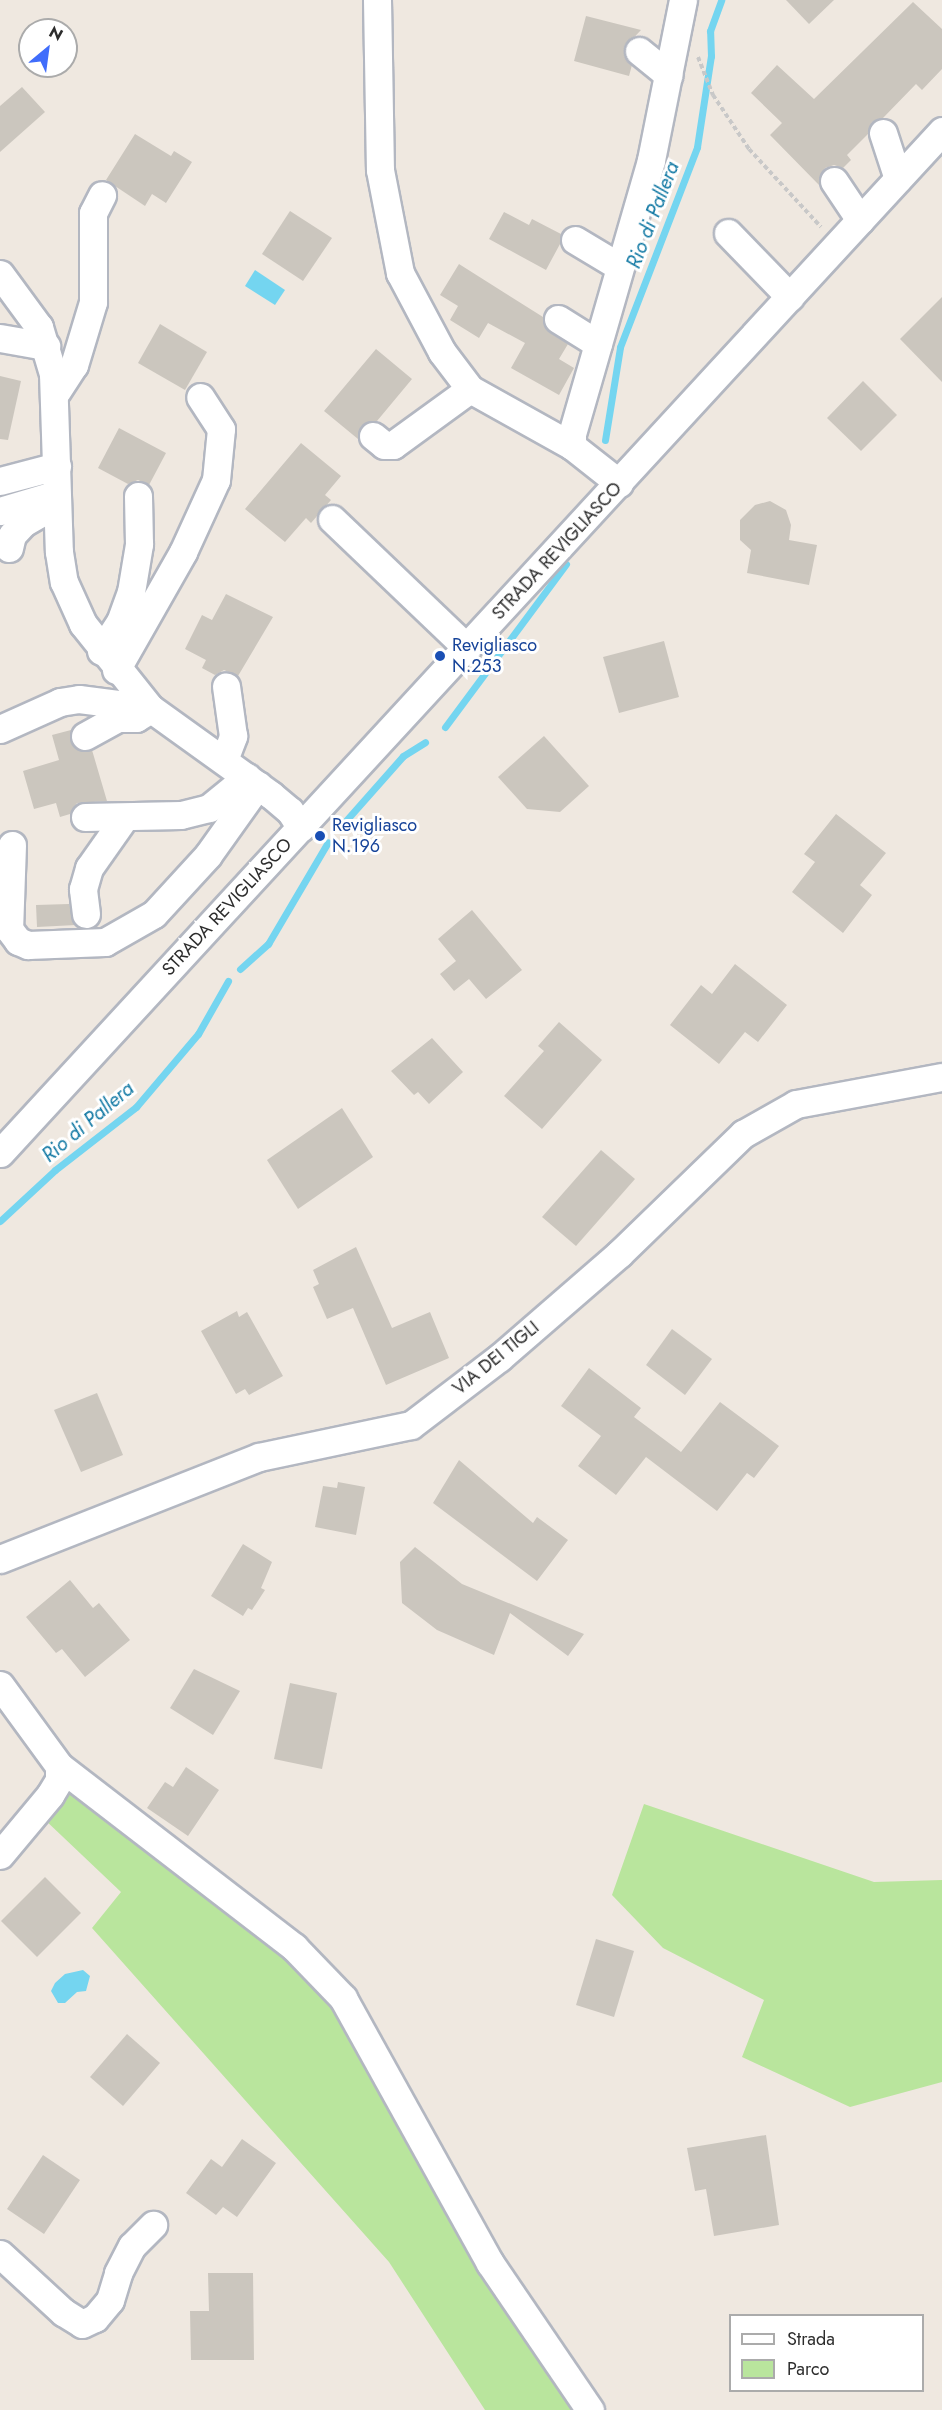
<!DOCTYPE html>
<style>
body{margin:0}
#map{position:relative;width:942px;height:2410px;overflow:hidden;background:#efe8e0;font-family:Jost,sans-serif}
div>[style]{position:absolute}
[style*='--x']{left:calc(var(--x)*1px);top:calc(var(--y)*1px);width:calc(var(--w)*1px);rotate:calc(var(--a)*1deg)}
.green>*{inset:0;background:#b9e59d}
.water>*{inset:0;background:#74d5f0}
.stream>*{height:7px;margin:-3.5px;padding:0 3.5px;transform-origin:3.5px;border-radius:3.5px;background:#74d5f0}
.building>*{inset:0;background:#cbc6be}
.path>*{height:4px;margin-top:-2px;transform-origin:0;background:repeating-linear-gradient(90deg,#c8c8c8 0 4.5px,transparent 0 7.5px)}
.roads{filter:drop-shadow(2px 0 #b3b7c1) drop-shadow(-2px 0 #b3b7c1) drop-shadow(0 2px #b3b7c1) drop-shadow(0 -2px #b3b7c1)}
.minor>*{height:27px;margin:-13.5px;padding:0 13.5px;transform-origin:13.5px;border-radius:13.5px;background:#fff}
.dots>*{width:16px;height:16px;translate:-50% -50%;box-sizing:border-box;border:3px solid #fff;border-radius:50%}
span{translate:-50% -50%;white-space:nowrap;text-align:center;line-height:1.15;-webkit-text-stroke:6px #fff;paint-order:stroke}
.street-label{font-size:18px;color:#2d2d2d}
.transit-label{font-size:18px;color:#164399}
.left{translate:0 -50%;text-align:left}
.water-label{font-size:20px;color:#0d76a2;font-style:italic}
.legend{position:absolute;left:729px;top:2314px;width:195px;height:78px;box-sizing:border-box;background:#fff;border:2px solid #ababab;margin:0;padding:8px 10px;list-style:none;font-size:18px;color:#2d2d2d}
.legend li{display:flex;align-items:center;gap:12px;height:30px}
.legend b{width:30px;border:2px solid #ababab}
.north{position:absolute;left:18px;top:18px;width:60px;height:60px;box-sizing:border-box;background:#fff;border:2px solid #ababab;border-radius:50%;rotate:29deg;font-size:16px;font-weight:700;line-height:24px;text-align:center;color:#2d2d2d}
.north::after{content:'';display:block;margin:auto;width:21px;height:27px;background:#406dfb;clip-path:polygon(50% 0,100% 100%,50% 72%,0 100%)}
</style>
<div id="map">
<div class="green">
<i style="clip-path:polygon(70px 1783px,284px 1951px,336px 2000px,482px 2265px,575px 2410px,485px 2410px,389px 2262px,92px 1928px,121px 1892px,43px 1818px)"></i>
<i style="clip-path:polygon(644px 1804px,874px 1882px,942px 1880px,942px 2082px,850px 2107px,742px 2057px,764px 2000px,663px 1948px,612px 1895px)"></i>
</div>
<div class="water">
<i style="clip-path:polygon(255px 270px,285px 290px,275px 305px,245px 286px)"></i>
<i style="clip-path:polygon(83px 1970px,90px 1976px,86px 1991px,77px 1992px,65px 2003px,58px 2003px,51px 1991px,55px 1983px,65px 1974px)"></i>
</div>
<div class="stream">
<i style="--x:605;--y:440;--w:94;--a:-80.8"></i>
<i style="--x:620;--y:347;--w:214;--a:-68.9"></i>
<i style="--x:697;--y:147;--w:92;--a:-81.3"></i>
<i style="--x:711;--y:56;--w:25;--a:-92"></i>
<i style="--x:710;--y:31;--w:33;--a:-70"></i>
<i style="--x:445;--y:727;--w:203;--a:-53.4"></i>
<i style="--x:342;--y:825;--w:92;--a:-48.5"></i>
<i style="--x:403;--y:756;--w:26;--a:-32"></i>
<i style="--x:240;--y:969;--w:38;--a:-42"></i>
<i style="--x:268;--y:944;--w:118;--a:-59.5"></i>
<i style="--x:0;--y:1221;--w:75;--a:-42.8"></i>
<i style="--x:55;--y:1170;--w:103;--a:-37.9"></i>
<i style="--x:136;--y:1107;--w:96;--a:-49.7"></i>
<i style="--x:198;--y:1034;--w:61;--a:-60.5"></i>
</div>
<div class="building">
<i style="clip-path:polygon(786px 0,834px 0,809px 24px)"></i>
<i style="clip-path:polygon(913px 2px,942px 29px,942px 69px,922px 90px,916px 84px,883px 118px,872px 122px,868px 134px,847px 155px,851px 160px,843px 168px,834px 165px,825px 168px,819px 185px,770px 135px,782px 123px,751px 93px,777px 65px,814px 99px)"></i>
<i style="clip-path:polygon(586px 16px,641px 30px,624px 48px,632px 65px,629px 76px,574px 61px)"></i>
<i style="clip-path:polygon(22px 87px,45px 112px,0 152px,0 106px)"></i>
<i style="clip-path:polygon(135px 134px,171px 156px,174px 151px,192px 162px,166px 203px,152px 194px,145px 206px,106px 180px)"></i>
<i style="clip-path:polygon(290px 211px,332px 238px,303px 281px,262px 254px)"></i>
<i style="clip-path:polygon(504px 212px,529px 225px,532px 219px,561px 234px,560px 244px,546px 270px,489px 239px)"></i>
<i style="clip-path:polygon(459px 264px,543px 317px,549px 332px,568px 344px,559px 359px,574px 368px,559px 395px,511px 368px,525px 343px,488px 323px,479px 338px,450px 320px,458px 306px,440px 295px)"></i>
<i style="clip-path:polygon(942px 297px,942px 382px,900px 339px)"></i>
<i style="clip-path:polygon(160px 324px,207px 352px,185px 390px,138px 363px)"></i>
<i style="clip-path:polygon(376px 349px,412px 379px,377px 421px,361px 426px,358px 439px,324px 411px)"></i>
<i style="clip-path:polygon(0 376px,21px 381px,8px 440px,0 439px)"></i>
<i style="clip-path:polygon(863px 381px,897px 415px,861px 451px,827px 418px)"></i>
<i style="clip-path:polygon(119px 428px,166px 453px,149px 485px,138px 480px,128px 484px,98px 468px)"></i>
<i style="clip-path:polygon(301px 443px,341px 476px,325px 495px,331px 500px,311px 523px,306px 518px,285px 542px,245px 509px)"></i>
<i style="clip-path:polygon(770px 501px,786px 510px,791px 525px,789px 540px,817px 545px,809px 585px,747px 573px,751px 550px,740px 540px,740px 520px,755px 505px)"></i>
<i style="clip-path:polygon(226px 594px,273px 617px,238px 676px,224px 670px,215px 675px,202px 668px,206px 660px,185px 649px,202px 615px,212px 620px)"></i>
<i style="clip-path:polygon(664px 641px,679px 697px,619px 713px,603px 657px)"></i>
<i style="clip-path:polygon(71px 730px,71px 743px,76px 749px,92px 750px,107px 801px,77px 803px,70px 814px,60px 817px,56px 803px,34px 809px,23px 771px,59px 760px,52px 735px)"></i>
<i style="clip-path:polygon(544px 736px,589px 786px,560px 812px,527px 809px,498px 777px)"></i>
<i style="clip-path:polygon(836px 814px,886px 853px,860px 885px,872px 895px,843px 933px,792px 892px,815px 862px,804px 854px)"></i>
<i style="clip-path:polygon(69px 904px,76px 925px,37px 927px,36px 905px)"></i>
<i style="clip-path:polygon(472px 910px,522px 970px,486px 999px,469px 979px,454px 991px,440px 974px,456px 961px,438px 939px)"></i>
<i style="clip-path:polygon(735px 964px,787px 1005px,758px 1042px,745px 1032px,719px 1064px,670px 1025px,701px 985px,712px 994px)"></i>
<i style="clip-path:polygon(559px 1022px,602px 1060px,542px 1129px,504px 1096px,544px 1051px,538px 1046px)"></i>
<i style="clip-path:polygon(432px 1038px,463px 1072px,429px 1104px,418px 1092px,414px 1095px,391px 1071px)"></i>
<i style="clip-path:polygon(342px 1108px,373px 1157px,298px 1209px,267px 1160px)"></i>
<i style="clip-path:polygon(601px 1150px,635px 1179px,576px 1246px,542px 1217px)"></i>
<i style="clip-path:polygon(356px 1247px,392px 1328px,430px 1312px,449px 1358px,386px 1385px,353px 1308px,327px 1319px,313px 1287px,319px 1284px,313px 1270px)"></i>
<i style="clip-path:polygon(237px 1311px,239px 1317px,247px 1312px,283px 1376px,249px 1395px,245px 1389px,236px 1394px,201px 1331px)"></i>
<i style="clip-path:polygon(672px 1329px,712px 1359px,685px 1395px,646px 1365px)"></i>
<i style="clip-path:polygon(589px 1368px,641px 1408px,634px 1417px,681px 1452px,720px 1402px,779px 1446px,754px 1478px,747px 1473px,717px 1511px,646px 1457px,616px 1495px,578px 1466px,601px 1436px,561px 1406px)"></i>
<i style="clip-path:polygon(97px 1393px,123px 1455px,81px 1472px,54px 1410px)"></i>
<i style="clip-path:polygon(459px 1460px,533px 1523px,537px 1517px,568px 1540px,537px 1581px,433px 1503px)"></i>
<i style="clip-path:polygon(338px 1482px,365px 1487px,356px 1535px,315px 1527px,323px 1486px,337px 1488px)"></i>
<i style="clip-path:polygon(243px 1544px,272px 1562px,261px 1588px,265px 1590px,252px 1610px,248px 1608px,243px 1616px,211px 1596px)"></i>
<i style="clip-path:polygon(415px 1547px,462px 1584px,584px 1634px,568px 1656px,510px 1613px,494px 1655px,437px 1630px,402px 1603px,400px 1562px)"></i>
<i style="clip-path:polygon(70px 1580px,93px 1608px,99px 1603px,130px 1640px,85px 1677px,62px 1649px,56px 1653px,26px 1617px)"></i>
<i style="clip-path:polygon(194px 1669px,240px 1691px,213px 1735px,170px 1708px)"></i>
<i style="clip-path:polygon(290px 1683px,337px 1693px,322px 1769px,274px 1759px)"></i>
<i style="clip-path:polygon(186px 1767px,219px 1790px,188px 1836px,147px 1808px,165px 1782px,173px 1787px)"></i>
<i style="clip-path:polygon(45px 1877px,81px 1913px,37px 1957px,1px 1921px)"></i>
<i style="clip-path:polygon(596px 1939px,634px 1951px,614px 2017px,576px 2005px)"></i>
<i style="clip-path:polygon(127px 2034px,160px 2063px,123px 2106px,90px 2077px)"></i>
<i style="clip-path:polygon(766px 2135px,779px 2225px,714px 2236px,706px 2189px,695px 2191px,687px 2148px)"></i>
<i style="clip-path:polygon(242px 2139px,276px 2163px,237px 2217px,223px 2207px,216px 2215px,186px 2193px,211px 2159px,222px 2167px)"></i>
<i style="clip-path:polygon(43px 2155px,80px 2180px,44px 2234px,7px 2209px)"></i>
<i style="clip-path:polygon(208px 2273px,253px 2273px,254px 2360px,191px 2360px,190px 2311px,209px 2311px)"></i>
</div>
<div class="path">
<i style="--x:698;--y:57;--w:41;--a:68.5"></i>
<i style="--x:713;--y:95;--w:65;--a:56.3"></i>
<i style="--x:749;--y:149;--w:106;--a:47.3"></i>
</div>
<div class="roads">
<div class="minor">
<i style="--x:377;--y:0;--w:170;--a:89"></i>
<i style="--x:380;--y:170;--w:105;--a:79"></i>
<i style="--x:400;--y:273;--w:89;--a:62"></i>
<i style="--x:442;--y:352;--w:46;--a:52.9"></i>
<i style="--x:470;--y:389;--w:117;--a:29.2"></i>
<i style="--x:572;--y:446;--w:60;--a:38.2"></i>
<i style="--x:639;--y:51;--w:38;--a:39"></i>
<i style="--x:883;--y:133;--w:48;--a:71.9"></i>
<i style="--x:834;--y:181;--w:47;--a:56.3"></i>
<i style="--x:728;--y:233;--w:89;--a:45.9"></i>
<i style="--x:575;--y:240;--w:52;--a:31"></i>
<i style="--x:0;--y:274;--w:66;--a:53.7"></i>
<i style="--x:39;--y:327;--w:49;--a:73.4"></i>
<i style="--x:53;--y:374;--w:178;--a:88.1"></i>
<i style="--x:59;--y:552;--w:30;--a:81"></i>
<i style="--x:64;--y:582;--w:46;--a:65.7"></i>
<i style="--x:83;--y:624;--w:107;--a:51.4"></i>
<i style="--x:150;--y:708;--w:149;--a:35.7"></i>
<i style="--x:271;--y:795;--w:25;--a:40"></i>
<i style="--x:290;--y:811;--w:20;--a:57"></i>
<i style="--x:558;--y:319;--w:47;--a:32"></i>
<i style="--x:0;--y:338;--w:47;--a:9.9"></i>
<i style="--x:57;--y:391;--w:31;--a:-57"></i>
<i style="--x:74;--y:365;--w:66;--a:-73.2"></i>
<i style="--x:93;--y:302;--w:89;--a:-90"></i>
<i style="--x:93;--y:213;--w:20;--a:-63"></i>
<i style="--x:373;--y:436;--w:14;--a:39"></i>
<i style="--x:384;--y:445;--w:9;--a:0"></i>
<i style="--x:393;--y:445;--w:95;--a:-36"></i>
<i style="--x:572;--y:446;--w:12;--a:-90"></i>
<i style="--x:572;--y:434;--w:285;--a:-73.9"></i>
<i style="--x:651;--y:160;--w:163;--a:-78.7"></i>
<i style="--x:0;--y:481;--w:59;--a:-14.7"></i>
<i style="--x:0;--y:511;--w:49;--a:-16.6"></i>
<i style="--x:332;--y:519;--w:187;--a:43.7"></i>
<i style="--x:9;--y:548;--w:13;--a:-77"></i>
<i style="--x:12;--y:535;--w:16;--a:-47"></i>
<i style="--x:23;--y:523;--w:39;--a:-30"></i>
<i style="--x:101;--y:651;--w:35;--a:-57"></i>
<i style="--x:120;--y:622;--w:32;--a:-70"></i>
<i style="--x:131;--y:592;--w:49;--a:-80.5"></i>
<i style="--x:139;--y:544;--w:48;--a:-91.2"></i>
<i style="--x:116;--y:670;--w:136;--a:-60.4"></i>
<i style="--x:183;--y:552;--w:79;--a:-65.4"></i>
<i style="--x:216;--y:480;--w:51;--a:-84.4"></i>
<i style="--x:221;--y:429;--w:38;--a:-123"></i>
<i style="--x:0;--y:729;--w:66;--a:-24.2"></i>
<i style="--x:60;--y:702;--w:19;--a:-9"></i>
<i style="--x:79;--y:699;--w:72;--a:7.2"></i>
<i style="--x:85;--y:736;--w:38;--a:-29"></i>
<i style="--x:118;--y:718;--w:18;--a:0"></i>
<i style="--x:136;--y:718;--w:9;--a:-32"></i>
<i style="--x:224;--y:760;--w:26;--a:-69"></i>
<i style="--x:233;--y:736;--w:50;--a:-98"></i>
<i style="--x:85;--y:817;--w:96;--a:-1.2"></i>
<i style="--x:181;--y:815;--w:29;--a:-14"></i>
<i style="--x:209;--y:808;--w:49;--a:-39.2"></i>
<i style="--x:12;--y:845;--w:84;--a:92"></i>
<i style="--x:9;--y:929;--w:15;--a:53"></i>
<i style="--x:18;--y:941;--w:11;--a:22"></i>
<i style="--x:28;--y:945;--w:77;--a:-2.2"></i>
<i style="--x:105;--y:942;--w:56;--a:-29.7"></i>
<i style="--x:154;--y:914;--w:80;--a:-47.5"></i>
<i style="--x:208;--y:855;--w:86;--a:-54.5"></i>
<i style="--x:86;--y:914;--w:25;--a:-97"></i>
<i style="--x:83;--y:889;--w:22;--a:-74"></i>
<i style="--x:89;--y:868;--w:62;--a:-54.8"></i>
<i style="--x:0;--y:1153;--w:1390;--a:-47.33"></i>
<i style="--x:0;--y:1559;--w:278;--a:-21.5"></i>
<i style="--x:259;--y:1457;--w:155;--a:-11.9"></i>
<i style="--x:411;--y:1425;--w:111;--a:-37.3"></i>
<i style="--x:499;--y:1358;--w:159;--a:-40.9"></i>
<i style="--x:619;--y:1254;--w:173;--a:-44.1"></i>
<i style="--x:743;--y:1134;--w:61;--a:-29.5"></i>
<i style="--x:796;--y:1104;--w:148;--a:-10.5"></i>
<i style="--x:0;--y:1685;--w:100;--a:53.9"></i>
<i style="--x:59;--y:1766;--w:14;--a:90"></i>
<i style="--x:59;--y:1780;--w:17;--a:121"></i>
<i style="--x:50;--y:1795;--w:78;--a:129.8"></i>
<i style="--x:59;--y:1766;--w:297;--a:37.6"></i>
<i style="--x:294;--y:1947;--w:71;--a:46.1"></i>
<i style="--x:343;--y:1998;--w:303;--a:61"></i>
<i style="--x:490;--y:2263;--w:178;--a:55.8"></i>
<i style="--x:0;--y:2254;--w:86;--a:42.6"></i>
<i style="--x:63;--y:2312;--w:22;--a:32"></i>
<i style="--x:82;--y:2324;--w:14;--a:-25"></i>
<i style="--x:95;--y:2318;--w:23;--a:-50"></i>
<i style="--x:110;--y:2300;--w:28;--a:-73"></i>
<i style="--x:118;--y:2273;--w:30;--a:-63"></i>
<i style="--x:132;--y:2246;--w:30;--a:-45"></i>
</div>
</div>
<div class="dots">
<i style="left:440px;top:656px;background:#1a4fb4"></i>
<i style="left:320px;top:836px;background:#1a4fb4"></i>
</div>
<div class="street-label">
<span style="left:557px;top:551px;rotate:-47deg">STRADA REVIGLIASCO</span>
<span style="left:227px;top:907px;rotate:-47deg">STRADA REVIGLIASCO</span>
<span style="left:496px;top:1358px;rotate:-39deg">VIA DEI TIGLI</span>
</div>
<div class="transit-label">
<span class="left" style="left:452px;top:656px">Revigliasco<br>N.253</span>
<span class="left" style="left:332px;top:836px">Revigliasco<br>N.196</span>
</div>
<div class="water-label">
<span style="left:653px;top:215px;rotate:-69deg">Rio di Pallera</span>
<span style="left:88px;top:1122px;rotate:-40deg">Rio di Pallera</span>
</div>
<ul class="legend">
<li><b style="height:8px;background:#fff"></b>Strada</li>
<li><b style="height:16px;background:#b9e59d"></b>Parco</li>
</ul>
<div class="north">N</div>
</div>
